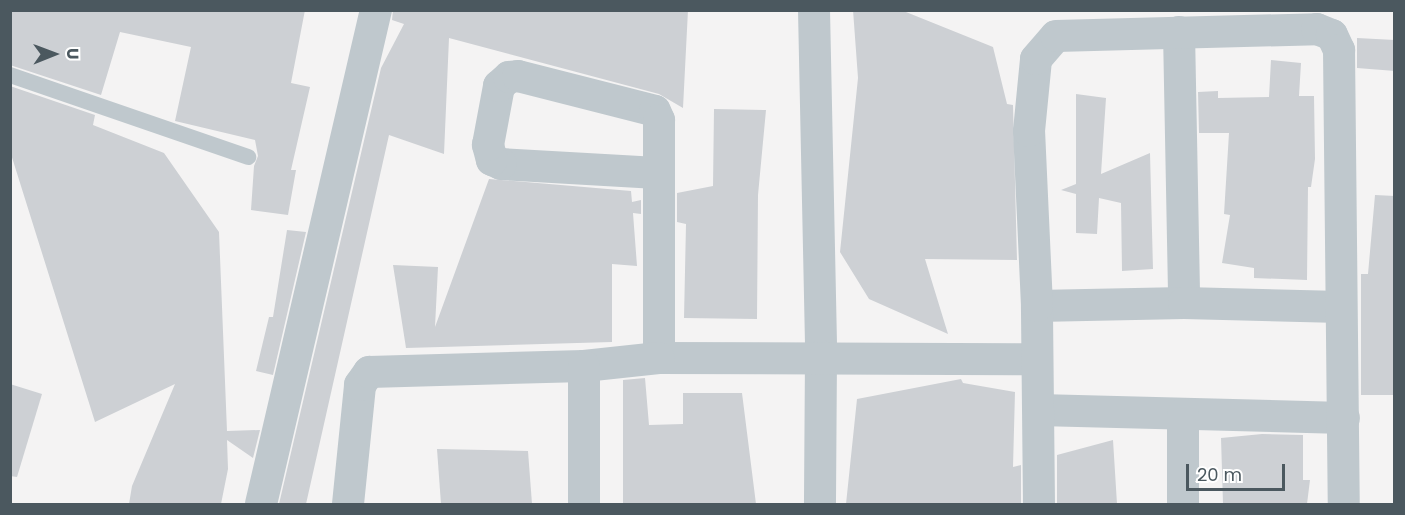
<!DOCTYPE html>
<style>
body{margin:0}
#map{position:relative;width:1405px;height:515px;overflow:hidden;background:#f4f3f3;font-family:Poppins,sans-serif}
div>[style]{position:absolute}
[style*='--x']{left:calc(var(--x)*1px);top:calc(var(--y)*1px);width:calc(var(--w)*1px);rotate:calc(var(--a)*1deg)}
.building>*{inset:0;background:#cdd0d4}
.lane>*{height:16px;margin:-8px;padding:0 8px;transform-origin:8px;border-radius:8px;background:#bfc8cd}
.street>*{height:32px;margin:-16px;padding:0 16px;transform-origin:16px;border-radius:16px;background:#bfc8cd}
span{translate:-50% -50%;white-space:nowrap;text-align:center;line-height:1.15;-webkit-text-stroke:4.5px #fff;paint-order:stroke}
.frame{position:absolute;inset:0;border:12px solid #4b585f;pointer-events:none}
.north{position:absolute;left:24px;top:24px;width:60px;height:60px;-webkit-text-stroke:4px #fff;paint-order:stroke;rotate:89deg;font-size:16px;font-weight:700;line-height:24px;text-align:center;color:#4b585f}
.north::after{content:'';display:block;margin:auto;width:21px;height:27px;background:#4b585f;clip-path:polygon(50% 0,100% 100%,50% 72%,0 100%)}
.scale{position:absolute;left:1186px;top:464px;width:99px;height:27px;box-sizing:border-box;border:3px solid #4b585f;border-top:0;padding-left:8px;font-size:18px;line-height:21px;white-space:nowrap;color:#4b585f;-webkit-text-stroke:4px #fff;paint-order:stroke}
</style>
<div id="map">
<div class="building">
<i style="clip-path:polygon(10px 10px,305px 10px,291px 83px,310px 87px,291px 170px,296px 170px,288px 215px,251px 210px,254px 166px,258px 156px,255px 140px,175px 121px,191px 47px,120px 32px,101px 95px,10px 65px)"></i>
<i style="clip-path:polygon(393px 10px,688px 10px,683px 108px,659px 94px,449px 38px,444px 154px,389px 135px,306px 504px,279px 504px,381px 68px,404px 24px,392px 20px)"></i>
<i style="clip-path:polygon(853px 10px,901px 10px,993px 47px,1007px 104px,1013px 105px,1017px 260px,925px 259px,948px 334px,869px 299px,840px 252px,858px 78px)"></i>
<i style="clip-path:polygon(1357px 38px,1395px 40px,1395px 71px,1357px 68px)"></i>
<i style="clip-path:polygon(1271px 60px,1301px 63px,1299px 96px,1314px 96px,1315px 159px,1311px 187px,1308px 187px,1307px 280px,1254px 278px,1254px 268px,1222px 263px,1230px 215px,1224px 214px,1229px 133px,1199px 133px,1198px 92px,1218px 91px,1218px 98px,1269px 97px)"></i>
<i style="clip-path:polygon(10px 86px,95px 115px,93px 125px,164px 153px,219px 232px,227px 431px,260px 430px,253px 458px,227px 440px,228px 469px,221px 504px,129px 504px,132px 486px,175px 384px,95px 422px,10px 151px)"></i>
<i style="clip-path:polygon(1076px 94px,1106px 98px,1101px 174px,1150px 153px,1153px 269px,1122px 271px,1121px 203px,1099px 198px,1097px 234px,1076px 233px,1076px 194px,1061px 190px,1076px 184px)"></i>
<i style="clip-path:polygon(714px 109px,766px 110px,758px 195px,757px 319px,684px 318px,686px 224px,677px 222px,677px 193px,713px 186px)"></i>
<i style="clip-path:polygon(489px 179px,631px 191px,632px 202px,641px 200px,641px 214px,633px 213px,637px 266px,612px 264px,612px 342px,406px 348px,393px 265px,438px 267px,435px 327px)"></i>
<i style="clip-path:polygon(1375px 195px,1395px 196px,1395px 395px,1361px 395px,1361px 274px,1368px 274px)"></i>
<i style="clip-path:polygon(287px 230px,306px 232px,273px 375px,256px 371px,269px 317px,273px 317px)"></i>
<i style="clip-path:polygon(645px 378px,649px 425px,683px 424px,683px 393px,742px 393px,756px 504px,623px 504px,623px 380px)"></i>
<i style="clip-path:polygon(961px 379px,963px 383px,1015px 392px,1013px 467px,1021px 465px,1021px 504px,846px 504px,857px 399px)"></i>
<i style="clip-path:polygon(10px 384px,42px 394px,17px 477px,10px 476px)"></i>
<i style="clip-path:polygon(1262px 434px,1303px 435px,1303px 480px,1310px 480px,1307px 504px,1223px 504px,1221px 438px)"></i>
<i style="clip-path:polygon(1113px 440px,1117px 504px,1057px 504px,1057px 455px)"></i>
<i style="clip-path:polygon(437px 449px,528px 451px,532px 504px,441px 504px)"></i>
</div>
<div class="lane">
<i style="--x:10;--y:75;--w:252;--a:19"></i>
</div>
<div class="street">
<i style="--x:814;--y:10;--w:346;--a:88.8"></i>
<i style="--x:821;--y:356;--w:148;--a:90.4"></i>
<i style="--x:1179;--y:32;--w:271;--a:88.9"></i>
<i style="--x:657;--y:173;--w:156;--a:-176.7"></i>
<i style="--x:501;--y:164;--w:10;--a:-156"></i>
<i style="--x:492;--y:160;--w:16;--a:-105"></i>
<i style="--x:488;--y:145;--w:60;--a:-79.4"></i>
<i style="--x:499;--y:86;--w:13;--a:-42"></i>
<i style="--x:509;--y:77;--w:9;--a:-6"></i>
<i style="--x:518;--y:76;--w:141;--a:14.3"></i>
<i style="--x:655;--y:111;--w:10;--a:66"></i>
<i style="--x:659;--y:120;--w:238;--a:90"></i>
<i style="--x:659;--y:358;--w:376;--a:0.2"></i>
<i style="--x:1037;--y:306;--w:147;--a:-1.2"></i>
<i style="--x:1184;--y:303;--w:157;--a:1.5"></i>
<i style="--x:584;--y:366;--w:75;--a:-6.1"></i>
<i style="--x:1039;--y:410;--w:305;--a:1.5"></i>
<i style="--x:1183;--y:414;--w:90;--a:90"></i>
<i style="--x:261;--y:504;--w:507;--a:-76.9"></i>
<i style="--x:348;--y:504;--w:120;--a:-84.2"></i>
<i style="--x:360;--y:385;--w:16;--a:-55"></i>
<i style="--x:369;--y:372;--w:215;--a:-1.6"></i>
<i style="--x:584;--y:366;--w:138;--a:90"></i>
<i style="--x:1039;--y:504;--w:198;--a:-90.6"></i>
<i style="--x:1037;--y:306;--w:175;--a:-92.6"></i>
<i style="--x:1029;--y:131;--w:72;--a:-84.4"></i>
<i style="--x:1036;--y:59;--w:30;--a:-49"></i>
<i style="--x:1056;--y:36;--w:261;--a:-1.5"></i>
<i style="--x:1317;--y:29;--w:16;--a:22"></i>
<i style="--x:1332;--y:35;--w:17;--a:65"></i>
<i style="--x:1339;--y:50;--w:454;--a:89.4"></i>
</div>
<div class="frame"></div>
<div class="north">U</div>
<div class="scale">20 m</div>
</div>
